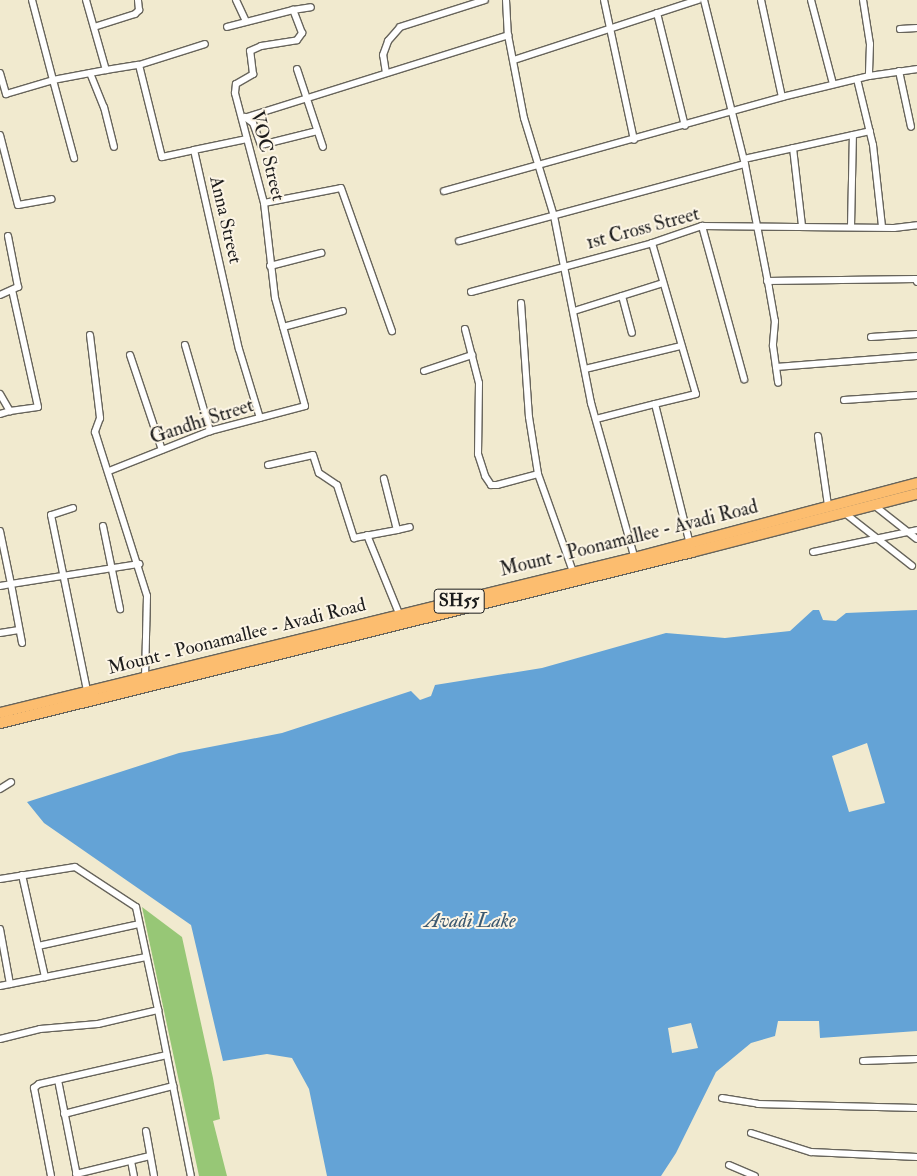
<!DOCTYPE html>
<style>
body{margin:0}
#map{position:relative;width:917px;height:1176px;overflow:hidden;background:#f1eacf;font-family:"IM FELL Double Pica",serif}
div>[style]{position:absolute}
[style*='--x']{left:calc(var(--x)*1px);top:calc(var(--y)*1px);width:calc(var(--w)*1px);rotate:calc(var(--a)*1deg)}
.green>*{inset:0;background:#97c776}
.water>*{inset:0;background:#64a3d6}
.roads{filter:drop-shadow(1px 0 #67645b) drop-shadow(-1px 0 #67645b) drop-shadow(0 1px #67645b) drop-shadow(0 -1px #67645b)}
.street>*{height:6px;margin:-3px;padding:0 3px;transform-origin:3px;border-radius:3px;background:#fff}
.primary>*{height:10px;margin:-5px;padding:0 5px;transform-origin:5px;border-radius:5px;background:#fcbd6f}
span{translate:-50% -50%;white-space:nowrap;text-align:center;line-height:1.15;-webkit-text-stroke:4px #fcf5e5;paint-order:stroke}
.shield-label span{padding:1px 4px;background:#fcf5e5;border:1px solid;border-radius:4px;-webkit-text-stroke-width:0}
.shield-label{font-size:18px;color:#1c1c1c;font-weight:700}
.street-label{font-size:19px;color:#1c1c1c}
.water-label{font-size:20px;color:#3c5970;font-style:italic}
</style>
<div id="map">
<div class="green">
<i style="clip-path:polygon(142px 907px,182px 937px,213px 1078px,220px 1119px,213px 1121px,227px 1176px,199px 1176px)"></i>
</div>
<div class="water">
<i style="clip-path:polygon(evenodd,813px 610px,819px 610px,823px 620px,836px 621px,846px 613px,917px 610px,917px 1031px,820px 1038px,819px 1021px,778px 1021px,775px 1036px,751px 1043px,716px 1072px,676px 1153px,661px 1176px,327px 1176px,309px 1089px,292px 1058px,267px 1054px,223px 1061px,191px 925px,44px 823px,27px 802px,179px 753px,282px 733px,411px 691px,420px 700px,431px 696px,435px 685px,542px 668px,666px 633px,725px 638px,790px 631px,813px 610px,867px 743px,885px 803px,849px 812px,832px 756px,867px 743px,813px 610px,691px 1023px,698px 1048px,672px 1053px,668px 1028px,691px 1023px)"></i>
</div>
<div class="roads">
<div class="street">
<i style="--x:32;--y:0;--w:83;--a:75.3"></i>
<i style="--x:53;--y:80;--w:54;--a:-10.7"></i>
<i style="--x:86;--y:0;--w:73;--a:74.1"></i>
<i style="--x:106;--y:70;--w:33;--a:-9"></i>
<i style="--x:139;--y:65;--w:69;--a:-17.7"></i>
<i style="--x:236;--y:0;--w:23;--a:65"></i>
<i style="--x:506;--y:0;--w:35;--a:87"></i>
<i style="--x:508;--y:35;--w:85;--a:79.1"></i>
<i style="--x:524;--y:118;--w:102;--a:73"></i>
<i style="--x:554;--y:216;--w:191;--a:78.8"></i>
<i style="--x:591;--y:403;--w:163;--a:74.3"></i>
<i style="--x:604;--y:0;--w:143;--a:77.9"></i>
<i style="--x:704;--y:0;--w:169;--a:76"></i>
<i style="--x:745;--y:164;--w:126;--a:79"></i>
<i style="--x:769;--y:288;--w:34;--a:80"></i>
<i style="--x:775;--y:321;--w:25;--a:95"></i>
<i style="--x:773;--y:346;--w:37;--a:82"></i>
<i style="--x:761;--y:0;--w:99;--a:77.8"></i>
<i style="--x:811;--y:0;--w:87;--a:75.3"></i>
<i style="--x:863;--y:0;--w:45;--a:81"></i>
<i style="--x:870;--y:44;--w:32;--a:92"></i>
<i style="--x:293;--y:10;--w:18;--a:-9"></i>
<i style="--x:657;--y:13;--w:116;--a:76.1"></i>
<i style="--x:94;--y:27;--w:43;--a:-17.6"></i>
<i style="--x:135;--y:14;--w:6;--a:-45"></i>
<i style="--x:139;--y:10;--w:10;--a:-96"></i>
<i style="--x:900;--y:29;--w:17;--a:-3"></i>
<i style="--x:514;--y:60;--w:194;--a:-18.1"></i>
<i style="--x:139;--y:65;--w:95;--a:76"></i>
<i style="--x:162;--y:157;--w:33;--a:-12"></i>
<i style="--x:194;--y:150;--w:204;--a:77.3"></i>
<i style="--x:239;--y:349;--w:72;--a:73.1"></i>
<i style="--x:297;--y:69;--w:82;--a:71.6"></i>
<i style="--x:899;--y:71;--w:57;--a:77.9"></i>
<i style="--x:0;--y:73;--w:22;--a:74"></i>
<i style="--x:6;--y:94;--w:49;--a:-16.6"></i>
<i style="--x:53;--y:80;--w:81;--a:74.9"></i>
<i style="--x:90;--y:73;--w:37;--a:68"></i>
<i style="--x:104;--y:107;--w:41;--a:76"></i>
<i style="--x:386;--y:73;--w:18;--a:-99"></i>
<i style="--x:383;--y:55;--w:15;--a:-70"></i>
<i style="--x:388;--y:41;--w:18;--a:-49"></i>
<i style="--x:400;--y:27;--w:89;--a:-17.6"></i>
<i style="--x:857;--y:79;--w:68;--a:76.4"></i>
<i style="--x:873;--y:145;--w:82;--a:83.7"></i>
<i style="--x:245;--y:117;--w:10;--a:37"></i>
<i style="--x:253;--y:123;--w:23;--a:70"></i>
<i style="--x:261;--y:145;--w:58;--a:-14"></i>
<i style="--x:247;--y:117;--w:274;--a:-17.4"></i>
<i style="--x:0;--y:135;--w:72;--a:75.6"></i>
<i style="--x:18;--y:205;--w:34;--a:-10"></i>
<i style="--x:793;--y:148;--w:79;--a:83.4"></i>
<i style="--x:194;--y:150;--w:54;--a:-11.7"></i>
<i style="--x:744;--y:159;--w:129;--a:-12.5"></i>
<i style="--x:444;--y:191;--w:351;--a:-15.5"></i>
<i style="--x:782;--y:97;--w:89;--a:-13.6"></i>
<i style="--x:869;--y:76;--w:49;--a:-8.3"></i>
<i style="--x:264;--y:203;--w:78;--a:-11"></i>
<i style="--x:341;--y:188;--w:152;--a:70.4"></i>
<i style="--x:702;--y:226;--w:159;--a:74.6"></i>
<i style="--x:851;--y:227;--w:92;--a:-88.8"></i>
<i style="--x:459;--y:241;--w:296;--a:-15.1"></i>
<i style="--x:652;--y:243;--w:157;--a:73.8"></i>
<i style="--x:696;--y:394;--w:42;--a:166.3"></i>
<i style="--x:270;--y:266;--w:53;--a:-14.3"></i>
<i style="--x:767;--y:281;--w:149;--a:-0.8"></i>
<i style="--x:916;--y:279;--w:3;--a:72"></i>
<i style="--x:471;--y:292;--w:188;--a:-15.1"></i>
<i style="--x:652;--y:243;--w:53;--a:-18.8"></i>
<i style="--x:702;--y:226;--w:192;--a:0.6"></i>
<i style="--x:894;--y:228;--w:23;--a:-7"></i>
<i style="--x:0;--y:295;--w:20;--a:-24"></i>
<i style="--x:18;--y:287;--w:52;--a:-101.1"></i>
<i style="--x:622;--y:296;--w:38;--a:75"></i>
<i style="--x:521;--y:303;--w:114;--a:86"></i>
<i style="--x:529;--y:417;--w:58;--a:81"></i>
<i style="--x:574;--y:311;--w:93;--a:-17.5"></i>
<i style="--x:283;--y:327;--w:62;--a:-14.9"></i>
<i style="--x:465;--y:329;--w:56;--a:75.5"></i>
<i style="--x:479;--y:383;--w:71;--a:90.8"></i>
<i style="--x:478;--y:454;--w:23;--a:72"></i>
<i style="--x:485;--y:476;--w:11;--a:56"></i>
<i style="--x:491;--y:485;--w:6;--a:0"></i>
<i style="--x:497;--y:485;--w:42;--a:-15"></i>
<i style="--x:538;--y:474;--w:104;--a:70.3"></i>
<i style="--x:90;--y:335;--w:84;--a:83.1"></i>
<i style="--x:100;--y:418;--w:15;--a:110"></i>
<i style="--x:95;--y:432;--w:172;--a:72.4"></i>
<i style="--x:147;--y:596;--w:83;--a:91.4"></i>
<i style="--x:871;--y:337;--w:46;--a:-3.7"></i>
<i style="--x:185;--y:345;--w:90;--a:73.8"></i>
<i style="--x:130;--y:355;--w:100;--a:71.4"></i>
<i style="--x:776;--y:367;--w:141;--a:-4.5"></i>
<i style="--x:585;--y:369;--w:99;--a:-13.5"></i>
<i style="--x:424;--y:371;--w:51;--a:-18.4"></i>
<i style="--x:0;--y:394;--w:20;--a:60"></i>
<i style="--x:10;--y:411;--w:10;--a:163"></i>
<i style="--x:844;--y:400;--w:73;--a:-3.9"></i>
<i style="--x:10;--y:411;--w:28;--a:-8"></i>
<i style="--x:38;--y:407;--w:120;--a:-102.5"></i>
<i style="--x:596;--y:419;--w:61;--a:-14.3"></i>
<i style="--x:655;--y:404;--w:144;--a:76"></i>
<i style="--x:818;--y:436;--w:70;--a:81.8"></i>
<i style="--x:268;--y:465;--w:46;--a:-12.5"></i>
<i style="--x:313;--y:455;--w:19;--a:72"></i>
<i style="--x:319;--y:473;--w:22;--a:34"></i>
<i style="--x:337;--y:485;--w:56;--a:72.2"></i>
<i style="--x:354;--y:538;--w:44;--a:-10.5"></i>
<i style="--x:397;--y:530;--w:53;--a:-104.3"></i>
<i style="--x:109;--y:471;--w:109;--a:-21.6"></i>
<i style="--x:210;--y:431;--w:98;--a:-14.7"></i>
<i style="--x:305;--y:406;--w:112;--a:-105.5"></i>
<i style="--x:275;--y:298;--w:96;--a:-96.6"></i>
<i style="--x:264;--y:203;--w:114;--a:-104.8"></i>
<i style="--x:235;--y:93;--w:9;--a:-84"></i>
<i style="--x:236;--y:84;--w:20;--a:-30"></i>
<i style="--x:253;--y:74;--w:23;--a:-97"></i>
<i style="--x:250;--y:51;--w:12;--a:-24"></i>
<i style="--x:261;--y:46;--w:36;--a:-9"></i>
<i style="--x:297;--y:40;--w:9;--a:-54"></i>
<i style="--x:302;--y:33;--w:25;--a:-111"></i>
<i style="--x:293;--y:10;--w:68;--a:165.6"></i>
<i style="--x:875;--y:506;--w:53;--a:38.2"></i>
<i style="--x:73;--y:508;--w:23;--a:162"></i>
<i style="--x:51;--y:515;--w:180;--a:78.4"></i>
<i style="--x:846;--y:514;--w:84;--a:38.2"></i>
<i style="--x:103;--y:526;--w:85;--a:78.4"></i>
<i style="--x:397;--y:530;--w:13;--a:-13"></i>
<i style="--x:0;--y:531;--w:54;--a:78.3"></i>
<i style="--x:11;--y:584;--w:130;--a:-8.9"></i>
<i style="--x:367;--y:535;--w:87;--a:67.8"></i>
<i style="--x:813;--y:552;--w:106;--a:-11.9"></i>
<i style="--x:0;--y:586;--w:11;--a:-10"></i>
<i style="--x:11;--y:584;--w:60;--a:79.4"></i>
<i style="--x:0;--y:633;--w:19;--a:-9"></i>
<i style="--x:0;--y:789;--w:13;--a:-32"></i>
<i style="--x:22;--y:875;--w:105;--a:77.3"></i>
<i style="--x:0;--y:879;--w:76;--a:-9.1"></i>
<i style="--x:75;--y:867;--w:73;--a:33.3"></i>
<i style="--x:136;--y:907;--w:105;--a:77.9"></i>
<i style="--x:0;--y:929;--w:56;--a:79.7"></i>
<i style="--x:38;--y:946;--w:103;--a:-12.3"></i>
<i style="--x:0;--y:986;--w:149;--a:-11.2"></i>
<i style="--x:0;--y:1039;--w:41;--a:-14"></i>
<i style="--x:40;--y:1029;--w:58;--a:-4.9"></i>
<i style="--x:98;--y:1024;--w:62;--a:-13.1"></i>
<i style="--x:158;--y:1010;--w:169;--a:78.8"></i>
<i style="--x:863;--y:1061;--w:54;--a:-2.1"></i>
<i style="--x:58;--y:1080;--w:98;--a:78.8"></i>
<i style="--x:722;--y:1098;--w:36;--a:9"></i>
<i style="--x:758;--y:1104;--w:159;--a:1.4"></i>
<i style="--x:64;--y:1114;--w:113;--a:-14.4"></i>
<i style="--x:146;--y:1131;--w:46;--a:79.9"></i>
<i style="--x:751;--y:1133;--w:63;--a:17.6"></i>
<i style="--x:811;--y:1152;--w:106;--a:2.7"></i>
<i style="--x:131;--y:1161;--w:15;--a:79"></i>
<i style="--x:729;--y:1165;--w:28;--a:23"></i>
<i style="--x:76;--y:1174;--w:76;--a:-13.7"></i>
<i style="--x:51;--y:1176;--w:90;--a:-100.9"></i>
<i style="--x:34;--y:1088;--w:6;--a:-39"></i>
<i style="--x:39;--y:1084;--w:131;--a:-12.8"></i>
</div>
<div class="primary">
<i style="--x:0;--y:713;--w:653;--a:-13.74"></i>
<i style="--x:634;--y:558;--w:293;--a:-14.8"></i>
<i style="--x:0;--y:723;--w:713;--a:-13.88"></i>
<i style="--x:692;--y:552;--w:232;--a:-14.5"></i>
</div>
</div>
<div class="shield-label">
<span style="left:459px;top:601px">SH55</span>
</div>
<div class="street-label">
<span style="left:267px;top:156px;rotate:76deg">VOC Street</span>
<span style="left:225px;top:220px;rotate:77deg">Anna Street</span>
<span style="left:643px;top:229px;rotate:-15deg">1st Cross Street</span>
<span style="left:202px;top:422px;rotate:-18deg">Gandhi Street</span>
<span style="left:629px;top:539px;rotate:-14deg">Mount - Poonamallee - Avadi Road</span>
<span style="left:237px;top:637px;rotate:-14deg">Mount - Poonamallee - Avadi Road</span>
</div>
<div class="water-label">
<span style="left:470px;top:920px">Avadi Lake</span>
</div>
</div>
